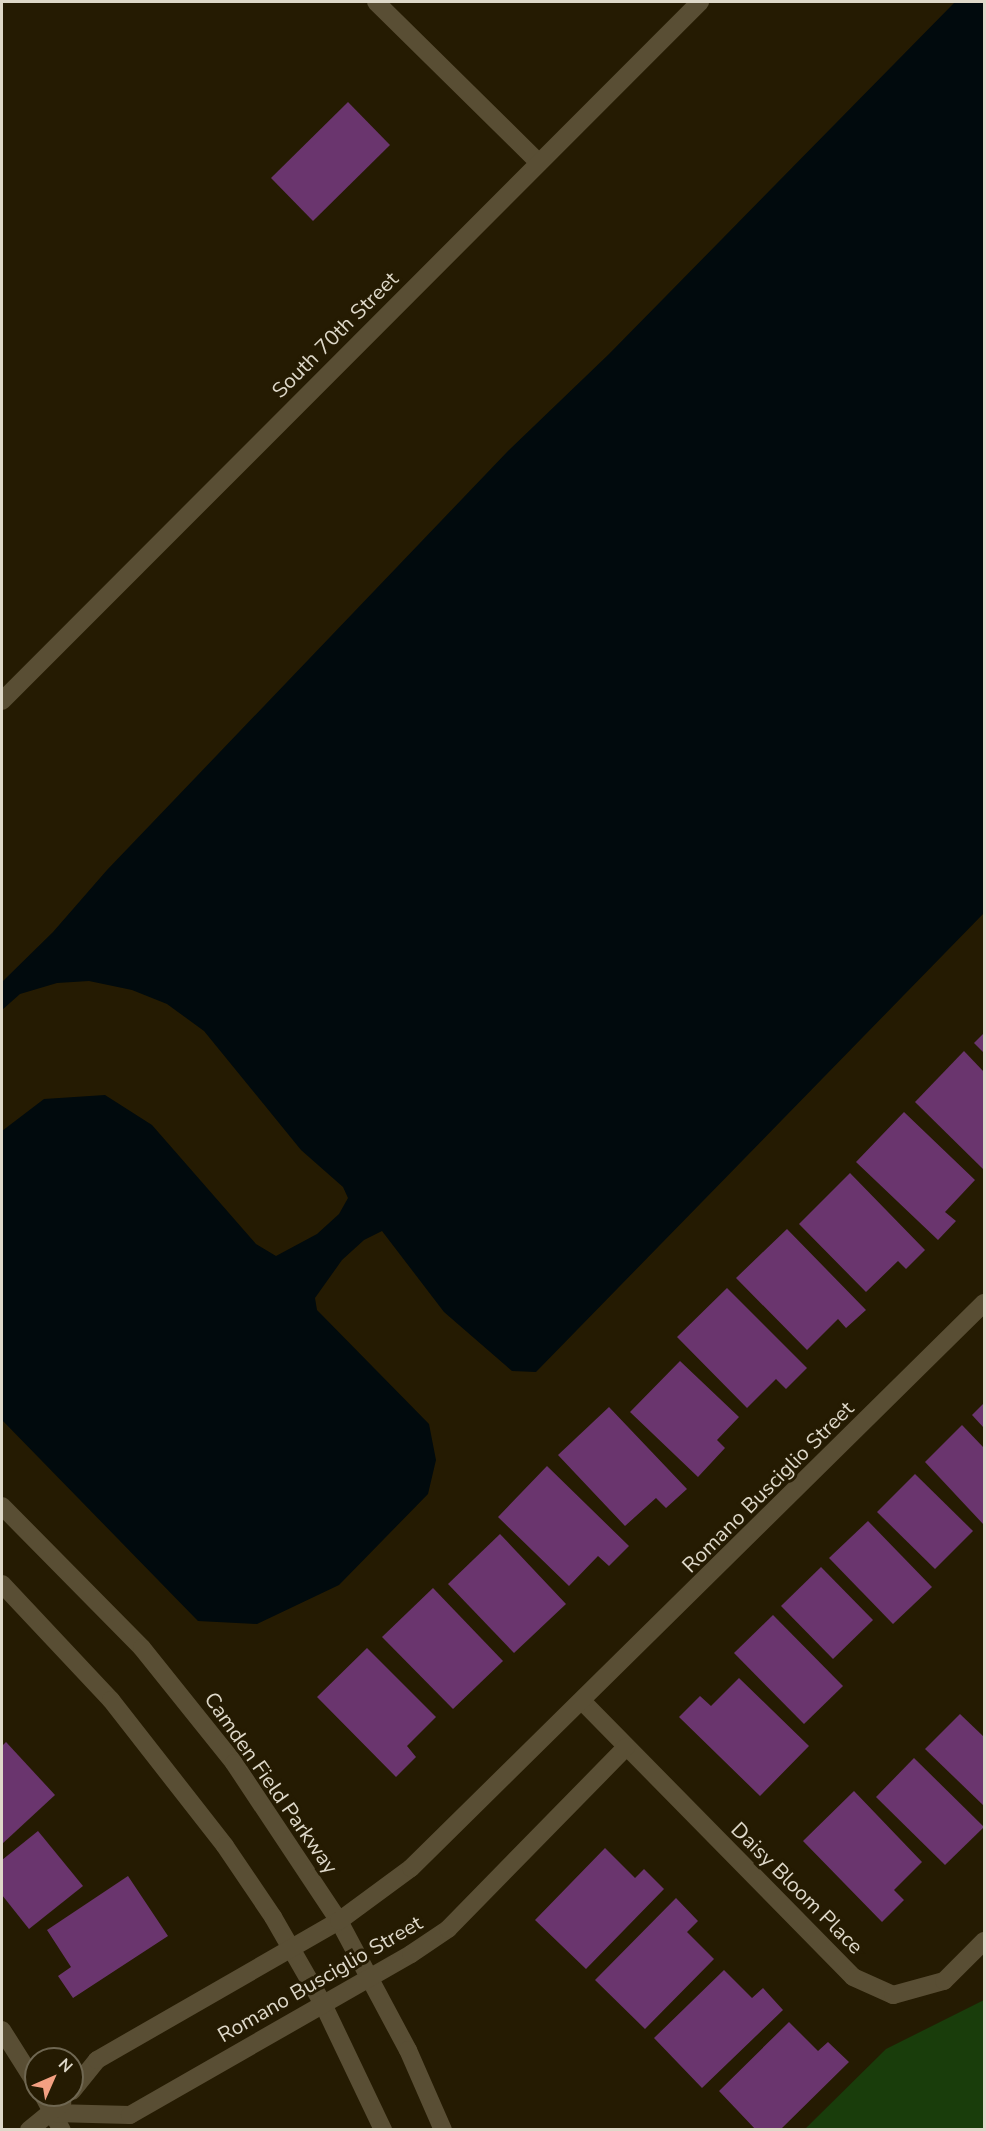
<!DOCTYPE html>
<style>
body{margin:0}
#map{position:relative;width:986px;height:2131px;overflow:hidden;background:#251b02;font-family:"Nunito Sans",sans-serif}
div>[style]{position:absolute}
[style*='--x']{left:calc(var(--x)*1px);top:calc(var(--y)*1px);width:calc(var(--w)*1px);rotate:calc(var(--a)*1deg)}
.green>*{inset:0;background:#193d0b}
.water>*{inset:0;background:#010a0d}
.building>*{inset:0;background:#6a356e}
.minor>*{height:18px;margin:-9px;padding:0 9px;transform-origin:9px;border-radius:9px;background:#594e34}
span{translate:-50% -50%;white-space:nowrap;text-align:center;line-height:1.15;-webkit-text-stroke:6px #251b02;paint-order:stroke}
.street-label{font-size:21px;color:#ded8c9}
.frame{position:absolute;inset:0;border:3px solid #ded8c9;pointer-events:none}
.north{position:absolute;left:24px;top:2047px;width:60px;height:60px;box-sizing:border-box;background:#251b02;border:2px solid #6f6752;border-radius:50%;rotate:45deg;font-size:16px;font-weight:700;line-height:24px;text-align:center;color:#ded8c9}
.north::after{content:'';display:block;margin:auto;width:21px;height:27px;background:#f3a082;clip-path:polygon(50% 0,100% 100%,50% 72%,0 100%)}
</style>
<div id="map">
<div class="green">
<i style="clip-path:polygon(984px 2000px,984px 2129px,805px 2129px,886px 2049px)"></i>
</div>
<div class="water">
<i style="clip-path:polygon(955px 2px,984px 2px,984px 913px,536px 1372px,512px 1371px,444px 1312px,382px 1231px,364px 1240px,342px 1260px,315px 1298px,317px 1310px,429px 1424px,436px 1460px,428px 1494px,339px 1585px,257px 1624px,198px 1621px,2px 1420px,2px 1131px,44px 1099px,105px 1095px,152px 1125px,256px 1244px,276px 1256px,317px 1234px,339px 1214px,348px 1198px,343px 1187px,301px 1150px,204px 1031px,167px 1004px,132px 990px,89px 981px,57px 983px,20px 994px,2px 1010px,2px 982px,53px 932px,107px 870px,508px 451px,609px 354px)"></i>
</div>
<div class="building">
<i style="clip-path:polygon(348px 102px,390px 145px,313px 221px,271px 178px)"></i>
<i style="clip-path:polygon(984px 1033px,984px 1053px,974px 1043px)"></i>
<i style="clip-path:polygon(964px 1051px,984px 1072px,984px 1170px,915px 1102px)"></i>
<i style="clip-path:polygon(904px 1112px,975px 1180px,945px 1212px,956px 1221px,938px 1240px,856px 1162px)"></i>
<i style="clip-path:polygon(850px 1173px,925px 1250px,906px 1269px,898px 1261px,866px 1292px,799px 1224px)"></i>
<i style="clip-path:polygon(787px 1229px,866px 1310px,846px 1328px,838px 1319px,807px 1350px,736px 1278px)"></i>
<i style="clip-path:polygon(727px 1288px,807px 1368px,786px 1389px,776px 1379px,747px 1408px,677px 1337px)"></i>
<i style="clip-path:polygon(680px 1361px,739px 1417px,717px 1440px,725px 1448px,698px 1477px,630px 1412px)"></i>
<i style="clip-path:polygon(984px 1403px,984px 1428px,972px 1415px)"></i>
<i style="clip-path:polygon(609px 1407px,687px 1489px,666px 1508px,656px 1498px,625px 1526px,558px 1455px)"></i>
<i style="clip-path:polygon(962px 1425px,984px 1448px,984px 1525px,925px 1462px)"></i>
<i style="clip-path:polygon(547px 1466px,629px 1546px,609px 1566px,598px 1556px,569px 1586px,498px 1517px)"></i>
<i style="clip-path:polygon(915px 1474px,973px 1531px,935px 1569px,877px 1512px)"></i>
<i style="clip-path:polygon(868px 1521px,932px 1587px,893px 1624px,829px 1558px)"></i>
<i style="clip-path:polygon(500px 1534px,566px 1604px,514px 1653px,448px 1584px)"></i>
<i style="clip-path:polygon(821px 1567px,873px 1620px,833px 1659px,781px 1606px)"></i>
<i style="clip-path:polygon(433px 1588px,503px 1661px,453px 1709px,382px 1637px)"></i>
<i style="clip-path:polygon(773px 1615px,843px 1686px,804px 1724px,734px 1653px)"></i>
<i style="clip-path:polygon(367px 1648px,436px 1717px,407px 1746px,416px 1757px,396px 1777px,317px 1697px)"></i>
<i style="clip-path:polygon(739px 1678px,809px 1746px,760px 1796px,679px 1717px,700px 1696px,711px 1706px)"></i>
<i style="clip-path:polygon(960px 1714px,984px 1737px,984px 1806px,925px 1749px)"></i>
<i style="clip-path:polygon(6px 1742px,55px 1795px,2px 1844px,2px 1746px)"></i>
<i style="clip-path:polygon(914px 1758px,984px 1827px,945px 1865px,876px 1797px)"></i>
<i style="clip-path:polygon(854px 1791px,922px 1862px,894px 1890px,904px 1900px,882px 1922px,803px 1841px)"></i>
<i style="clip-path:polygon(38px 1831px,83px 1886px,29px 1929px,2px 1895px,2px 1860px)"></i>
<i style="clip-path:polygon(605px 1848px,635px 1878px,644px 1869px,664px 1889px,586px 1969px,535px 1920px)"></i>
<i style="clip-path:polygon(128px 1876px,168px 1936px,73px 1998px,58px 1976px,71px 1967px,47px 1930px)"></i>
<i style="clip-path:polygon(676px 1898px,698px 1921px,687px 1932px,714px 1959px,645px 2029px,595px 1980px)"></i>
<i style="clip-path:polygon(724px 1970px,752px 1998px,763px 1988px,783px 2010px,702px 2088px,654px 2038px)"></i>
<i style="clip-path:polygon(789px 2022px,818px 2051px,828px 2042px,849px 2062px,780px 2130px,756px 2130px,719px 2091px)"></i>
</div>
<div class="minor">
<i style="--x:376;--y:2;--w:229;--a:44.6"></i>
<i style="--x:2;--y:701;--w:988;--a:-45.04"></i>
<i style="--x:2;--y:1506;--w:199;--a:45.4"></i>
<i style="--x:142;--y:1648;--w:147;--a:51.3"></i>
<i style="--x:234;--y:1763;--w:190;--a:56.4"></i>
<i style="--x:339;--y:1921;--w:146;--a:61.9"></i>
<i style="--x:408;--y:2050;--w:87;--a:66.4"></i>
<i style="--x:2;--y:1584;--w:159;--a:46.8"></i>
<i style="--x:111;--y:1700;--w:185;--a:52"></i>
<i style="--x:225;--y:1846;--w:86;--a:55.9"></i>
<i style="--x:273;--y:1917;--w:100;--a:60.1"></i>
<i style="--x:323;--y:2004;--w:140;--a:64.5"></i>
<i style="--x:583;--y:1702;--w:385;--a:45.5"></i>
<i style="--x:853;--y:1977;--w:44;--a:24.2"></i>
<i style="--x:893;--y:1995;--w:53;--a:-15.4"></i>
<i style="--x:944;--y:1981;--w:57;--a:-45"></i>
<i style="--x:2;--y:2030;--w:64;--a:57.8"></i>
<i style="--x:72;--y:2091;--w:40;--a:-51"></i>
<i style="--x:97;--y:2060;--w:279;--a:-29.9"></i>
<i style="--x:339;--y:1921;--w:89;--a:-36.4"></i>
<i style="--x:411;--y:1868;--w:805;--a:-44.6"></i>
<i style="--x:43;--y:2095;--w:40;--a:62"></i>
<i style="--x:54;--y:2113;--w:76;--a:1.5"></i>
<i style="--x:130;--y:2115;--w:324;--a:-29.8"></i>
<i style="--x:411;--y:1954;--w:45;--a:-34"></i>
<i style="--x:448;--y:1929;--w:255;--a:-45.6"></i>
<i style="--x:29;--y:2130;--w:43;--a:-39.3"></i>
</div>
<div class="street-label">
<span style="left:335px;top:335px;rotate:-45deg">South 70th Street</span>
<span style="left:768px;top:1487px;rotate:-45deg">Romano Busciglio Street</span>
<span style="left:271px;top:1783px;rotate:55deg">Camden Field Parkway</span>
<span style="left:797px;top:1888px;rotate:45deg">Daisy Bloom Place</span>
<span style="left:320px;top:1979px;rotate:-30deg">Romano Busciglio Street</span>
</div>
<div class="frame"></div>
<div class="north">N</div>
</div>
